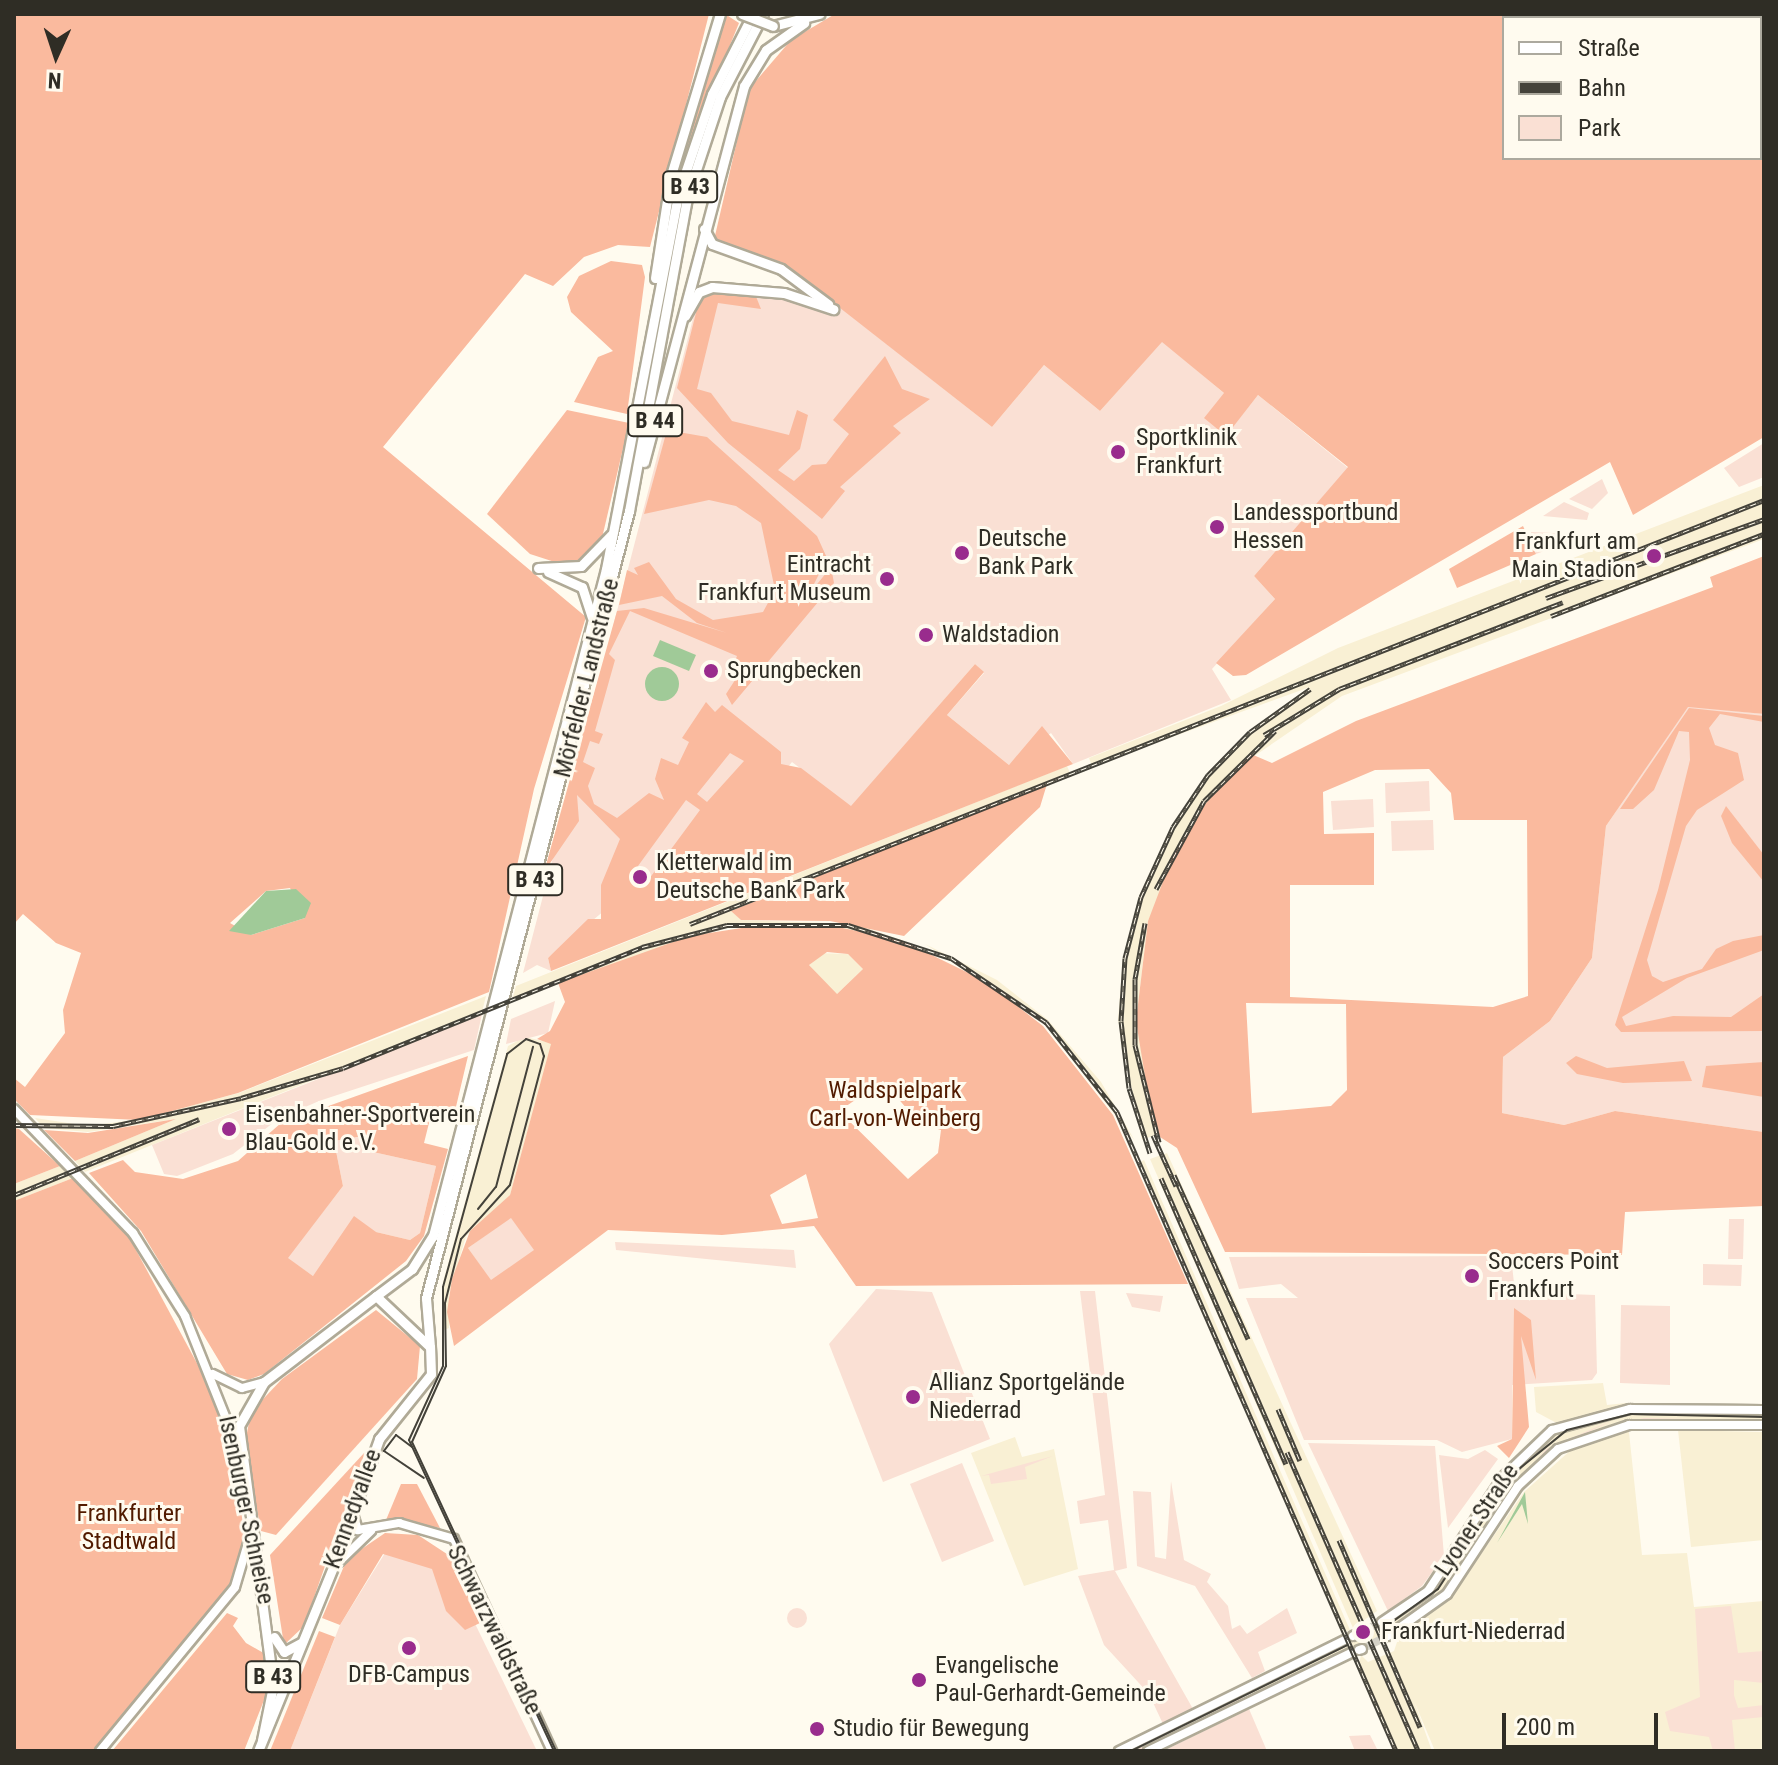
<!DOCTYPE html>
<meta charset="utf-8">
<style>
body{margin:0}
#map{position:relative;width:1778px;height:1765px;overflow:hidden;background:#fffbef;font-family:"Roboto Condensed",sans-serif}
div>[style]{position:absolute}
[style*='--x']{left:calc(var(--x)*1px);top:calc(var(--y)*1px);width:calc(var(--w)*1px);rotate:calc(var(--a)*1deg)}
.built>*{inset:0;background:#f9f0d4}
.green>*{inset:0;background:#fae0d4}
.round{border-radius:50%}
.forest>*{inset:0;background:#faba9e}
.water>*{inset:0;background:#a0ca98}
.secondary-tunnel>*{height:8px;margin-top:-4px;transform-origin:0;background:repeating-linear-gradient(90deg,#d5d2c7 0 8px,transparent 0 12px)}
.roads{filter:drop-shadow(2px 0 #b0aa97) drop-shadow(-2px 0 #b0aa97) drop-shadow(0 2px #b0aa97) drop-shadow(0 -2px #b0aa97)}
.secondary>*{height:8px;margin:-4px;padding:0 4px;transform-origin:4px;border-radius:4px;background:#fff}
.primary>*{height:9px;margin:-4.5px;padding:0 4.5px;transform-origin:4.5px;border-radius:4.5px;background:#fff}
.trunk>*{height:9px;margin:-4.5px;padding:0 4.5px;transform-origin:4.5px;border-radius:4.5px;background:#fff}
.tram>*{height:2px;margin:-1px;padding:0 1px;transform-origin:1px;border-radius:1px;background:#44423a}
.rail>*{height:5px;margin-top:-2.5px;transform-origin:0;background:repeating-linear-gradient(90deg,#fffbef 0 6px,#44423a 0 12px);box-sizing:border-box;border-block:2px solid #44423a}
.bridges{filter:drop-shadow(2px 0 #b0aa97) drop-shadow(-2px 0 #b0aa97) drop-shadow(0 2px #b0aa97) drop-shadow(0 -2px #b0aa97)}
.primary-bridge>*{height:9px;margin:-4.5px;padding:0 4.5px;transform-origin:4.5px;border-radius:4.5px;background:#fff}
.dots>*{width:22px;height:22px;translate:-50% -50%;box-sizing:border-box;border:4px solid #fffbef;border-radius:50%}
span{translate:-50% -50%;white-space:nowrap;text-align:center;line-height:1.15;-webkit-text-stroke:6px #fffbef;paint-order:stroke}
.shield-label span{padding:2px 6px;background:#fffbef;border:2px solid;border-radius:6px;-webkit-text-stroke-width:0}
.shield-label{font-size:22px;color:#2f2d25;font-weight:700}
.poi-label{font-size:24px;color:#2f2d25}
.left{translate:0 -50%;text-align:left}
.right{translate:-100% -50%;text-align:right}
.street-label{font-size:24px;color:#2f2d25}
.park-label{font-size:24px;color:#521b00}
.frame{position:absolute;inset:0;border:16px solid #2f2d25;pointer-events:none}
.legend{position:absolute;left:1502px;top:16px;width:260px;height:144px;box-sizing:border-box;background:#fffbef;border:2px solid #aca99e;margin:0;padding:10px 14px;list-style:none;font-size:24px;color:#2f2d25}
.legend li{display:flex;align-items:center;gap:16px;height:40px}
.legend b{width:40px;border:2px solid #aca99e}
.north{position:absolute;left:16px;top:16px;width:80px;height:80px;-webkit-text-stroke:6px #fffbef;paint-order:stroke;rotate:183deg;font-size:22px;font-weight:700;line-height:32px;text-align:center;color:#2f2d25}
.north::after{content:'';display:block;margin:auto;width:28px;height:36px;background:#2f2d25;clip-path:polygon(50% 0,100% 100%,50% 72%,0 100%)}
.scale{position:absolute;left:1502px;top:1713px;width:156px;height:36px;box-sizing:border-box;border:4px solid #2f2d25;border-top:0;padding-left:10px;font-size:24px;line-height:28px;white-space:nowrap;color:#2f2d25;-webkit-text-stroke:6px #fffbef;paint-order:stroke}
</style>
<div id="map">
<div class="built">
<i style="clip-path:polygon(1764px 485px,1764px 539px,1342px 696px,1237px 768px,1193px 821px,1148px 921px,1136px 1021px,1158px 1134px,1142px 1140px,1118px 1020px,1123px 958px,1139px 896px,1169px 831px,1208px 774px,1249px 731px,1310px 687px,1092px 766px,1089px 758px,1221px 706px,1338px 648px)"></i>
<i style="clip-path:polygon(1067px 766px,1071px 775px,732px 911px,741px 920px,855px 924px,901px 940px,828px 925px,733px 925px,512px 1000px,516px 986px)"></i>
<i style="clip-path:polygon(925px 944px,997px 980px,1048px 1020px,1101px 1082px,1135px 1141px,1045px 1023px)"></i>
<i style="clip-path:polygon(817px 953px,848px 954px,863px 969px,836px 995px,809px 965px)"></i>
<i style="clip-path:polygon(486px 996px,482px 1012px,85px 1172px,75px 1161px,176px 1119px,88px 1132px,44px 1128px,35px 1118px,88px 1126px,141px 1119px,239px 1093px)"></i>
<i style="clip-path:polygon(525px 1037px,552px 1043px,510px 1195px,466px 1236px,449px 1294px,449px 1328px,442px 1331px,443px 1282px,508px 1046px)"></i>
<i style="clip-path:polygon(1167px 1153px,1377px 1611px,1353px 1628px,1150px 1159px)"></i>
<i style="clip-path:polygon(1144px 1160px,1350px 1630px,1342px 1633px,1140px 1162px)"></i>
<i style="clip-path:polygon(60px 1166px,73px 1178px,14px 1201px,14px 1184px)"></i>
<i style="clip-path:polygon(1603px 1383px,1607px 1405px,1626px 1403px,1627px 1411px,1764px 1413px,1764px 1423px,1628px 1423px,1642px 1555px,1687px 1553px,1694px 1607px,1764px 1601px,1764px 1751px,1435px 1751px,1414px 1701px,1432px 1751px,1394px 1751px,1358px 1669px,1361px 1655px,1368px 1662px,1394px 1651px,1399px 1636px,1450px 1599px,1524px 1492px,1572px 1449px,1568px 1438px,1490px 1510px,1524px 1456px,1564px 1427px,1536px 1412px,1534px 1387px)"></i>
<i style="clip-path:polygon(1678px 1430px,1764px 1432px,1764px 1540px,1691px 1547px)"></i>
<i style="clip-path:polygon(1015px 1437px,1022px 1457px,1054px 1449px,1078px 1569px,1024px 1586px,971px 1453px)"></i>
<i style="clip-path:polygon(1485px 1507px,1493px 1519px,1446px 1590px,1396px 1629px,1255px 1697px,1252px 1689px,1418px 1603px)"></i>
</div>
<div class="green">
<i style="clip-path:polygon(718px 290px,790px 296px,824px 310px,831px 300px,992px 427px,1044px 365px,1100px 411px,1162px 341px,1225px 394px,1225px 436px,1258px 395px,1348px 468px,1254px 576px,1275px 599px,1212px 669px,1231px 700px,1073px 764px,1051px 733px,1009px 765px,947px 715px,984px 673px,975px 664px,851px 807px,792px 762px,690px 887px,605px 910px,548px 958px,551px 971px,537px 965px,523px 973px,696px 307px,701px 293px)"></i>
<i style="clip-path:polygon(1764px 443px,1764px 477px,1739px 487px,1724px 468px)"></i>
<i style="clip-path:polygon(1602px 479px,1608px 493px,1592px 509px,1569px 499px)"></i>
<i style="clip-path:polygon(1564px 502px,1589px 513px,1587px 520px,1543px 516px)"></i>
<i style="clip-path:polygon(1531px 532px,1576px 534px,1580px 538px,1536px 554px)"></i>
<i style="clip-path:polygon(1688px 706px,1764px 714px,1764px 1132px,1615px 1111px,1564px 1125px,1502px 1113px,1503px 1057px,1550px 1021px,1592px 958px,1606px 826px)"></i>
<i style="clip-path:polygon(1429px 781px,1430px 811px,1386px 813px,1385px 783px)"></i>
<i style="clip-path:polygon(1373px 799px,1374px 827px,1333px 830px,1331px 801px)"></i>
<i style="clip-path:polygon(1433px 820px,1434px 850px,1392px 851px,1391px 821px)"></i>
<i style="clip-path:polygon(555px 1001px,548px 1033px,506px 1044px,511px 1019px)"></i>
<i style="clip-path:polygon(482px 1014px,474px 1050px,319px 1101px,278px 1119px,233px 1154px,177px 1176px,164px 1174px,152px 1145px)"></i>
<i style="clip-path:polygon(370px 1135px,373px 1152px,436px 1166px,420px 1233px,410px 1240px,376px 1232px,313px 1276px,287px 1258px,343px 1186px,334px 1141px)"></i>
<i style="clip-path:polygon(511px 1217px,535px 1250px,491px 1281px,468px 1248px)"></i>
<i style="clip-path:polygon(1729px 1219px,1744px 1219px,1743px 1259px,1728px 1259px)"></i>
<i style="clip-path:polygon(615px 1242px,794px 1250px,796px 1268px,616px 1250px)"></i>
<i style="clip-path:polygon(1511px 1256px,1515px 1292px,1595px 1295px,1597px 1373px,1592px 1380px,1512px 1385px,1512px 1439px,1462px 1452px,1437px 1440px,1304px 1440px,1246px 1298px,1298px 1298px,1281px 1284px,1239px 1289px,1229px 1257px)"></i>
<i style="clip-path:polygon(1703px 1264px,1742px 1265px,1741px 1286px,1703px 1285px)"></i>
<i style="clip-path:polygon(876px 1289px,932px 1292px,990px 1439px,883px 1482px,829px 1344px)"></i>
<i style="clip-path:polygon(1080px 1291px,1095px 1291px,1127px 1568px,1115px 1571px,1193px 1709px,1163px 1724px,1149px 1694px,1104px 1645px,1078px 1576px,1114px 1570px,1108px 1520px,1080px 1524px,1077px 1501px,1105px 1495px)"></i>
<i style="clip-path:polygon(1126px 1293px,1163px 1296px,1160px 1312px,1132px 1307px)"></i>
<i style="clip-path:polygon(1621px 1305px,1670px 1306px,1670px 1385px,1620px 1383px)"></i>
<i style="clip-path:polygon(1644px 1418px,1735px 1420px,1764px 1423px,1618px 1424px)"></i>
<i style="clip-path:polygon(1613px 1420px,1548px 1452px,1493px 1512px,1546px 1449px)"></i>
<i style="clip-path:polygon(1308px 1443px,1435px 1446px,1444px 1556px,1422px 1586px,1388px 1611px)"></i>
<i style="clip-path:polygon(1485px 1450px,1498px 1459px,1448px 1528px,1439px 1455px,1468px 1459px)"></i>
<i style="clip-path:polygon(1053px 1456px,1025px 1467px,1027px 1479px,991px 1484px,989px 1475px,981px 1476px)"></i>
<i style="clip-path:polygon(962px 1463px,994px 1541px,942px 1562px,910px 1484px)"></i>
<i style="clip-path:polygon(1171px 1481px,1184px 1560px,1211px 1574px,1207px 1582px,1228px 1606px,1232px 1629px,1240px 1625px,1247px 1634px,1287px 1608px,1297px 1633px,1258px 1652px,1265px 1671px,1252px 1678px,1195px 1586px,1137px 1566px,1133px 1491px,1151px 1492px,1155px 1557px,1166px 1559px)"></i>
<i style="clip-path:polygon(1485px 1507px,1442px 1582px,1419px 1605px,1392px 1621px,1434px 1588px)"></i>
<i style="clip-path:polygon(385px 1553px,443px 1558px,537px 1751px,290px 1751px,340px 1625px)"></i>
<i style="clip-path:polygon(1731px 1606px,1738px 1653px,1764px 1651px,1764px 1683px,1734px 1680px,1734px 1695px,1738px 1708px,1764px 1705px,1764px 1717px,1732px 1720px,1735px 1751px,1713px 1751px,1709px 1737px,1670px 1731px,1665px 1712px,1700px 1697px,1695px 1609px)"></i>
<i class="round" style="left:787px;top:1608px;width:20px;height:20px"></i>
<i style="clip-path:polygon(1242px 1695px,1242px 1701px,1188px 1722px,1240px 1697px)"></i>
<i style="clip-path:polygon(1249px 1709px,1267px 1751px,1163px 1751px)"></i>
<i style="clip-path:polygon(1186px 1723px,1140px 1751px,1128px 1751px)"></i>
<i style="clip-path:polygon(1370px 1735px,1378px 1751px,1355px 1751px,1349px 1736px)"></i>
</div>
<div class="forest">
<i style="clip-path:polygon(evenodd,14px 14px,709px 14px,650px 247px,618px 245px,584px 257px,553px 286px,525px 274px,383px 447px,586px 617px,534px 789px,489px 992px,238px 1093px,139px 1120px,30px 1115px,14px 1099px,14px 1078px,25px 1087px,65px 1033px,63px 1010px,81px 953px,56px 943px,23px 914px,14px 924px,14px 14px,290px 888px,305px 918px,251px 935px,230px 923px,266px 891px,290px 888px)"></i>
<i style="clip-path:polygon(725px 14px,739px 23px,684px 158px,690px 130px)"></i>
<i style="clip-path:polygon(evenodd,835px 14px,1764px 14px,1764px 437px,1633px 515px,1610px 462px,1246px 675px,1233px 676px,1216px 663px,1275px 599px,1254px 576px,1348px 467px,1258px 395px,1226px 436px,1204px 418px,1224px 393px,1162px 342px,1100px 411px,1044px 365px,992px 427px,789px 268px,714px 240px,749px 89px,791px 40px,835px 14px,1504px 18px,1760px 18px,1760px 158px,1504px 158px,1504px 18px)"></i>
<i style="clip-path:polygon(611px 261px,642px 265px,645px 277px,627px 414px,574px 402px,598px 357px,613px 351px,571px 312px,567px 297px,579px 276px)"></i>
<i style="clip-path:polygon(718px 290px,755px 294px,761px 309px,718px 303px,697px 389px,711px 393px,732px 421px,789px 435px,797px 410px,808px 415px,800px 449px,778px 470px,794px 481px,812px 465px,826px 464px,849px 434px,833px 420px,885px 356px,902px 389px,930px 399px,893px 426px,901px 433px,840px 487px,845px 491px,822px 519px,728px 443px,677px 388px,701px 293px)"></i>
<i style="clip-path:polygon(567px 410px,629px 423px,602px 538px,585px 559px,564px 565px,530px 554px,487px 514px)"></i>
<i style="clip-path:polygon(evenodd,667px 430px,707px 437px,817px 536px,827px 558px,809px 594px,831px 567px,834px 583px,732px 705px,726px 694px,737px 677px,730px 673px,737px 656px,630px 611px,609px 654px,615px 660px,595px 731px,603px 734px,599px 744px,590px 741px,583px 762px,595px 768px,588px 786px,594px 804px,617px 818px,649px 793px,664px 800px,655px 779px,661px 758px,678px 765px,689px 742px,682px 738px,706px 702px,715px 712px,722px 705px,781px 752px,781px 764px,801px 768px,851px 806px,975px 664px,984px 672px,947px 715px,1009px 765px,1042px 726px,1073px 764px,551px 971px,548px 958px,588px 919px,601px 919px,601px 885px,620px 839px,577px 795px,579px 821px,544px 872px,617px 611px,644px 608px,727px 633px,697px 623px,662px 596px,619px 605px,627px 570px,638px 575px,634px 568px,649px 562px,676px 599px,713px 620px,763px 612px,775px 590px,761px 523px,736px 506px,709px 500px,644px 514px,667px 430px,730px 753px,744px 761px,707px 802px,697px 794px,730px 753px,667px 430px,686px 800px,700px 810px,649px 879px,638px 866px,686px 800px)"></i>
<i style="clip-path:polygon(1523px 526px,1536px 554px,1457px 588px,1449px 569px)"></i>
<i style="clip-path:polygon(evenodd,1764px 556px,1764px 714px,1688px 707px,1606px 826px,1592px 958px,1550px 1021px,1503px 1057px,1502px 1113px,1564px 1125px,1615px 1111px,1764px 1132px,1764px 1206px,1625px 1212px,1622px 1255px,1225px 1252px,1177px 1148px,1160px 1137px,1152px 1119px,1136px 1021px,1148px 921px,1172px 858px,1206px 803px,1251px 754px,1272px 763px,1356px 721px,1713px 587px,1710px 577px,1764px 556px,1429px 769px,1451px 793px,1454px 820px,1527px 820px,1528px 996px,1493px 1007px,1290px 997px,1290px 885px,1374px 885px,1374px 833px,1324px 834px,1323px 792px,1375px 770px,1429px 769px,1764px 556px,1246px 1003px,1346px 1004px,1347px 1090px,1331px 1106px,1252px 1113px,1246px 1003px)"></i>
<i style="clip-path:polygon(1689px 708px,1764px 716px,1764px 722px,1720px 714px,1709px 728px,1715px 745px,1738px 753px,1744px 780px,1697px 810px,1686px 826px,1647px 960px,1652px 976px,1663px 982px,1702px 969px,1716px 949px,1733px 941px,1764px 935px,1764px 950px,1687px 978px,1622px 1017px,1626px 1026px,1673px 1016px,1731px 1017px,1764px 994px,1764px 1031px,1621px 1032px,1615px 1025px,1658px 890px,1690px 760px,1689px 732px,1679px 731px,1654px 790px,1633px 809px,1620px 809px)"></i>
<i style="clip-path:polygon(1047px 784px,1040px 807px,904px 936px,830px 921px,741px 920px,731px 911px)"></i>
<i style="clip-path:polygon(1726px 806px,1764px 855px,1764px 882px,1732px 843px,1721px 816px)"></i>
<i style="clip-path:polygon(evenodd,773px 923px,828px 925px,901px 940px,985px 981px,1043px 1026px,1113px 1115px,1188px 1284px,856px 1286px,814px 1226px,722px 1235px,608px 1230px,454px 1346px,447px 1312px,452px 1279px,470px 1231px,510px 1195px,551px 1044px,537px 1039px,550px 1031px,565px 1002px,558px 983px,690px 936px,773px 923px,827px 952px,848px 954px,863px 969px,837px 994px,809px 965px,827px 952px,773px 923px,883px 1081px,920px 1124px,941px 1130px,938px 1153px,908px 1179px,839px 1111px,883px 1081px,773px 923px,806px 1174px,818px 1218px,782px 1224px,770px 1195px,806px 1174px,773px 923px,511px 1218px,534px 1250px,491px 1280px,468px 1248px,511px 1218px)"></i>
<i style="clip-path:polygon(evenodd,468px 1056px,455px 1111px,433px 1106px,430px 1119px,424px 1143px,448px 1149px,424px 1236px,406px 1261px,264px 1374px,248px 1380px,227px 1374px,141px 1231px,89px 1173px,123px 1160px,135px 1172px,183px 1179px,238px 1161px,281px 1123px,468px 1056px,369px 1135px,373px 1152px,436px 1166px,420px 1233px,410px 1240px,376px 1232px,354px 1216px,313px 1276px,288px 1258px,343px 1186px,334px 1141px,369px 1135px)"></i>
<i style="clip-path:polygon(1576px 1056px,1607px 1068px,1684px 1061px,1692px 1081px,1623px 1083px,1577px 1074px,1566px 1063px)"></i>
<i style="clip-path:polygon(1764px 1062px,1764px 1097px,1702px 1087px,1706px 1066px)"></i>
<i style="clip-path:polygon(176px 1119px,75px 1161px,44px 1130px,88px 1133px)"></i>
<i style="clip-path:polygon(14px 1128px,19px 1129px,60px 1166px,14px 1184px)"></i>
<i style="clip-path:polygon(73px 1178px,129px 1237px,199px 1367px,232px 1449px,245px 1538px,240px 1567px,223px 1594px,94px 1751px,14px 1751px,14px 1201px)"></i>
<i style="clip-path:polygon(1514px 1308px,1531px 1320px,1536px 1380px,1521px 1336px,1529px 1427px,1509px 1458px,1497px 1446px,1512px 1439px)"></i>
<i style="clip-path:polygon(376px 1310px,420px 1346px,417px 1379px,276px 1535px,261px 1531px,245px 1443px,251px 1412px,282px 1379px)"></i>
<i style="clip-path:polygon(365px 1452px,304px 1626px,284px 1645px,270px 1555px)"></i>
<i style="clip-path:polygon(401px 1484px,417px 1484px,440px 1528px,386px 1520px)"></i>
<i style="clip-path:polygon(385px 1533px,418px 1535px,450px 1556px,480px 1623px,465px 1630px,446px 1611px,432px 1569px,383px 1554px,340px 1625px,322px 1618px,347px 1559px)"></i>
<i style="clip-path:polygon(227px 1613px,238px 1618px,233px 1626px,246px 1643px,267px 1655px,270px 1685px,244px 1751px,112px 1751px)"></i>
<i style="clip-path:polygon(319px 1631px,335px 1637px,290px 1751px,270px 1751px)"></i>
</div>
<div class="water">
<i style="clip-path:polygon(660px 640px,696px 655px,689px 671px,653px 656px)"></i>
<i class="round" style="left:645px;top:667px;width:34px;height:34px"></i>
<i style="clip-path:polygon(296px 889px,311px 903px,305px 918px,251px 935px,229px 931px,266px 891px)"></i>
<i style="clip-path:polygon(1525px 1492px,1528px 1524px,1522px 1504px,1497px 1543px)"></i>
</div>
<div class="secondary-tunnel">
<i style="--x:1355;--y:1635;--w:30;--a:-26"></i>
<i style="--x:1362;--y:1649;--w:29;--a:-27"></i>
</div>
<div class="roads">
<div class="secondary">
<i style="--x:14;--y:1109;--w:172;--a:46.2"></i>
<i style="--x:133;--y:1233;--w:98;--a:57.9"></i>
<i style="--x:185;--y:1316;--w:140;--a:68.2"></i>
<i style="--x:213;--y:1374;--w:32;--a:26"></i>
<i style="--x:242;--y:1388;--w:23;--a:-15"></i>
<i style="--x:353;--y:1514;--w:17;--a:73"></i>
<i style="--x:358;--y:1530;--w:42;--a:-9.7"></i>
<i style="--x:399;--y:1523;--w:57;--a:16.2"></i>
<i style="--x:454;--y:1539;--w:234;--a:65.2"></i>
<i style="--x:338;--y:1563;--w:46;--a:-44.1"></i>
<i style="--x:1382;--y:1622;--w:55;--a:-34"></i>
<i style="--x:1428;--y:1591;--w:136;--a:-56.7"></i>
<i style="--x:1503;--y:1477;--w:68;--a:-43.8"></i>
<i style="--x:1552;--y:1430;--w:81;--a:-15.1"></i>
<i style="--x:1630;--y:1409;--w:134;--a:0.4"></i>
<i style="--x:1353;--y:1636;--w:2;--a:-27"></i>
<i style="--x:1388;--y:1636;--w:72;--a:-35.4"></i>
<i style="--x:1447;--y:1594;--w:129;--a:-56.7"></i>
<i style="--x:1518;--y:1486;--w:54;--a:-42.8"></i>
<i style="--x:1558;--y:1449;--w:75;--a:-18.7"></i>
<i style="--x:1629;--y:1425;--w:135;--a:0"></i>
<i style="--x:1359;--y:1650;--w:3;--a:-18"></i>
<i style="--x:100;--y:1751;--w:212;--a:-50.5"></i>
<i style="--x:235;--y:1587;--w:56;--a:-73.5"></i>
<i style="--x:1119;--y:1751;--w:252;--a:-26.2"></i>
<i style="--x:1148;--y:1751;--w:225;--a:-25.8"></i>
</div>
<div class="primary">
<i style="--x:773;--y:26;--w:48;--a:-14.6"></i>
<i style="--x:274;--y:1637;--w:18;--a:56"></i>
<i style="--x:284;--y:1652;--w:19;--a:-28"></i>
<i style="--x:258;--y:1751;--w:204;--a:-67.8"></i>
<i style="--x:335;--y:1562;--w:131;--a:-70.3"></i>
<i style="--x:379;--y:1439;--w:83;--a:-51.3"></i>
<i style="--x:431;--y:1374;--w:27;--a:-92"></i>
<i style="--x:430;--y:1347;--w:74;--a:-136.6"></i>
<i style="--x:376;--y:1296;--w:141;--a:142.5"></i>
<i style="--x:264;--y:1382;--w:51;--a:119.6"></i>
<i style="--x:239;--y:1426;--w:262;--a:82.5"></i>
<i style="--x:273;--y:1686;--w:55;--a:101.5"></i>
</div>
<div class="trunk">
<i style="--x:704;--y:229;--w:17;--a:62"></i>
<i style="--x:712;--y:244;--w:73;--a:19.9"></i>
<i style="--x:781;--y:269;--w:59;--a:36.7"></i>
<i style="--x:655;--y:278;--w:104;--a:-81.2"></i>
<i style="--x:671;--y:175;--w:168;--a:-73.1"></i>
<i style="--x:685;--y:316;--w:28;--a:-60"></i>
<i style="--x:699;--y:292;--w:14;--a:-21"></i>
<i style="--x:712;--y:287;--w:72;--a:4.8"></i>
<i style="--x:784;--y:293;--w:52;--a:18.1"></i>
<i style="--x:644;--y:462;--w:389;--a:-75.1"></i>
<i style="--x:744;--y:86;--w:42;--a:-58.6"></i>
<i style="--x:766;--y:50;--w:47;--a:-35.4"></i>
<i style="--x:538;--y:568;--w:43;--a:-2.7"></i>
<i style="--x:581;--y:566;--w:43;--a:-45.9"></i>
<i style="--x:548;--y:572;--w:37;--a:24"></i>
<i style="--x:582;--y:587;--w:32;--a:72"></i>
<i style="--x:376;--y:1296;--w:45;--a:-36.9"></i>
<i style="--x:412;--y:1269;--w:39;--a:-58"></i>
<i style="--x:433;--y:1236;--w:689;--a:-75.46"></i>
<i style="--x:606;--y:569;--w:385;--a:-79.1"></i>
<i style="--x:679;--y:191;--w:102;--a:-71.2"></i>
<i style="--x:712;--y:94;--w:90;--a:-62.9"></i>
<i style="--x:430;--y:1347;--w:49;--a:-94.7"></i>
<i style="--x:426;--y:1298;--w:813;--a:-75.54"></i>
<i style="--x:629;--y:511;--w:322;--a:-79.5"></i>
<i style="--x:688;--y:194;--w:102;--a:-71.7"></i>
<i style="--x:720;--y:97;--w:93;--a:-62.6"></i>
</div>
</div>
<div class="tram">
<i style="--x:478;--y:1209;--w:28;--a:-51"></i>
<i style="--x:496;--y:1187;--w:145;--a:-75.2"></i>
<i style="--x:412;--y:1447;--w:20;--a:-143"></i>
<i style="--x:396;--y:1435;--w:20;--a:127"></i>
<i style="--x:384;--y:1451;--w:48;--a:34"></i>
<i style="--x:1385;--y:1627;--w:65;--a:-35.6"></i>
<i style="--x:1438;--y:1589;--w:139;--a:-56.8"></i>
<i style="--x:1514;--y:1473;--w:68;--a:-39.1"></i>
<i style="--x:1567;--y:1430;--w:66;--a:-14"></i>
<i style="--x:1631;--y:1414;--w:133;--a:1.3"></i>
<i style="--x:554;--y:1751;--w:343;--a:-115"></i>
<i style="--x:409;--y:1440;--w:81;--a:-65.3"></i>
<i style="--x:443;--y:1366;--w:79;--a:-90"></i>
<i style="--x:443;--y:1287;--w:242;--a:-74.6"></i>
<i style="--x:507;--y:1054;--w:24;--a:-38"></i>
<i style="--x:526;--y:1039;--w:15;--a:20"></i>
<i style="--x:540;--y:1044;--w:13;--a:72"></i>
<i style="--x:544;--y:1056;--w:133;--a:104.8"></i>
<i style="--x:510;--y:1185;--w:73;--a:132.2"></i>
<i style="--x:461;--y:1239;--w:66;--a:104"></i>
<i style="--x:445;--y:1303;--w:63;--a:89.1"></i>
<i style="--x:446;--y:1366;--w:83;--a:114.1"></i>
<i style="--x:412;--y:1442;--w:341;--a:65"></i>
<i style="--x:1131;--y:1751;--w:241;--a:-26.1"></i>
</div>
<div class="rail">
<i style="--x:1546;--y:598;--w:232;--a:-19.9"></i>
<i style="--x:1551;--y:616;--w:228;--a:-21.1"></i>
<i style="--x:1264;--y:735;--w:88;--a:-31.5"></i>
<i style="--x:1339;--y:689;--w:240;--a:-21.2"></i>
<i style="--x:1156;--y:889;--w:100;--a:-61.4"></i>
<i style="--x:1204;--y:801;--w:100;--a:-44.6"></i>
<i style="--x:1145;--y:923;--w:57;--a:100.1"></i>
<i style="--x:1135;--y:979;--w:66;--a:90"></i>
<i style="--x:1135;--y:1045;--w:100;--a:76.1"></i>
<i style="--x:690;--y:924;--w:1155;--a:-21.54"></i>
<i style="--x:14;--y:1125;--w:99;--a:0.6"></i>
<i style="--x:113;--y:1126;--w:131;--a:-12.3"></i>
<i style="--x:241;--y:1098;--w:106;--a:-16.4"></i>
<i style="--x:343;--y:1068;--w:323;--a:-22"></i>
<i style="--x:642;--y:947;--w:88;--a:-14.5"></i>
<i style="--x:727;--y:925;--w:121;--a:0"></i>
<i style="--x:848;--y:925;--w:108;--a:17.8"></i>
<i style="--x:951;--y:958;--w:115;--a:34"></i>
<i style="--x:1046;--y:1022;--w:115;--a:51.7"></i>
<i style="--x:1117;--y:1112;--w:697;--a:66.41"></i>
<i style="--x:1153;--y:1135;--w:56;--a:65.7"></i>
<i style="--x:1150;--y:1153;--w:68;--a:-107.9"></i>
<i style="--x:1129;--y:1088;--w:67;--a:-96.8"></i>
<i style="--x:1121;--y:1021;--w:63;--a:-86.4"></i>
<i style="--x:1125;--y:958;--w:63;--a:-75.3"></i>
<i style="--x:1141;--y:897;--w:77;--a:-65.4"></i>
<i style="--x:1173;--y:827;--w:63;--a:-56.1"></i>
<i style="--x:1208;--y:775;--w:60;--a:-45.7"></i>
<i style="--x:1250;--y:732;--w:74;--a:-35.6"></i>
<i style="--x:1174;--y:1175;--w:180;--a:65.7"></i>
<i style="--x:1161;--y:1178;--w:312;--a:66.4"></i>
<i style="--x:14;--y:1195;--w:200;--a:-22.3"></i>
<i style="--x:1278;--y:1409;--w:56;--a:67.1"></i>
<i style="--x:1287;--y:1452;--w:326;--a:66.3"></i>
<i style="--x:1339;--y:1540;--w:204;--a:66.6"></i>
</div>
<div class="bridges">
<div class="primary-bridge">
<i style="--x:742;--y:14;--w:33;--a:21"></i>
</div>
</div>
<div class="dots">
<i style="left:1118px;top:452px;background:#992c8d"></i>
<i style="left:1217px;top:527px;background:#992c8d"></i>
<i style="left:962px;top:553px;background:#992c8d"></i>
<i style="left:1654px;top:556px;background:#992c8d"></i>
<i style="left:887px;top:579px;background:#992c8d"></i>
<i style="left:926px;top:635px;background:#992c8d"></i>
<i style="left:711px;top:671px;background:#992c8d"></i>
<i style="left:640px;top:877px;background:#992c8d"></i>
<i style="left:229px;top:1129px;background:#992c8d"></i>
<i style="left:1472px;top:1276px;background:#992c8d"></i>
<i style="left:913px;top:1397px;background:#992c8d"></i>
<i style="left:1363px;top:1632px;background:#992c8d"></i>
<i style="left:409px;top:1648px;background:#992c8d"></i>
<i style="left:919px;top:1680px;background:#992c8d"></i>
<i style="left:817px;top:1729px;background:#992c8d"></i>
</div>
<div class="shield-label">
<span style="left:690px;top:187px">B 43</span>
<span style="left:655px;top:421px">B 44</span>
<span style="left:535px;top:880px">B 43</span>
<span style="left:273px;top:1677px">B 43</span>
</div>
<div class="poi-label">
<span class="left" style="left:1136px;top:452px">Sportklinik<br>Frankfurt</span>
<span class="left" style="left:1233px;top:527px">Landessportbund<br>Hessen</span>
<span class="left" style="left:978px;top:553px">Deutsche<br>Bank Park</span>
<span class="right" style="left:1636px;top:556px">Frankfurt am<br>Main Stadion</span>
<span class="right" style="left:871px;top:579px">Eintracht<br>Frankfurt Museum</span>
<span class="left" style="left:942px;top:635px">Waldstadion</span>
<span class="left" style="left:727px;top:671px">Sprungbecken</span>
<span class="left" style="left:656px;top:877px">Kletterwald im<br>Deutsche Bank Park</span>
<span class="left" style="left:245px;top:1129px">Eisenbahner-Sportverein<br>Blau-Gold e.V.</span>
<span class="left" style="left:1488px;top:1276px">Soccers Point<br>Frankfurt</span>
<span class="left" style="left:929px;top:1397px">Allianz Sportgelände<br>Niederrad</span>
<span class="left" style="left:1381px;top:1632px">Frankfurt-Niederrad</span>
<span class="left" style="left:935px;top:1680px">Evangelische<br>Paul-Gerhardt-Gemeinde</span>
<span style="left:409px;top:1675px">DFB-Campus</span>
<span class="left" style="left:833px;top:1729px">Studio für Bewegung</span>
</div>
<div class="street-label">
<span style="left:587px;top:678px;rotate:-76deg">Mörfelder Landstraße</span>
<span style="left:353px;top:1509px;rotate:-70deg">Kennedyallee</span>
<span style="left:246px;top:1510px;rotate:78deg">Isenburger Schneise</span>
<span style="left:1477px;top:1520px;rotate:-56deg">Lyoner Straße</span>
<span style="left:494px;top:1630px;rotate:64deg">Schwarzwaldstraße</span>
</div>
<div class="park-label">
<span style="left:895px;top:1105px">Waldspielpark<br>Carl-von-Weinberg</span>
<span style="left:129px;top:1528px">Frankfurter<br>Stadtwald</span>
</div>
<div class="frame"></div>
<ul class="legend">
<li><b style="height:10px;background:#fff"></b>Straße</li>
<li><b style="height:10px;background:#44423a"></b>Bahn</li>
<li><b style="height:22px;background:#fae0d4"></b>Park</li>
</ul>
<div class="north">N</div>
<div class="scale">200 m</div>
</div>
